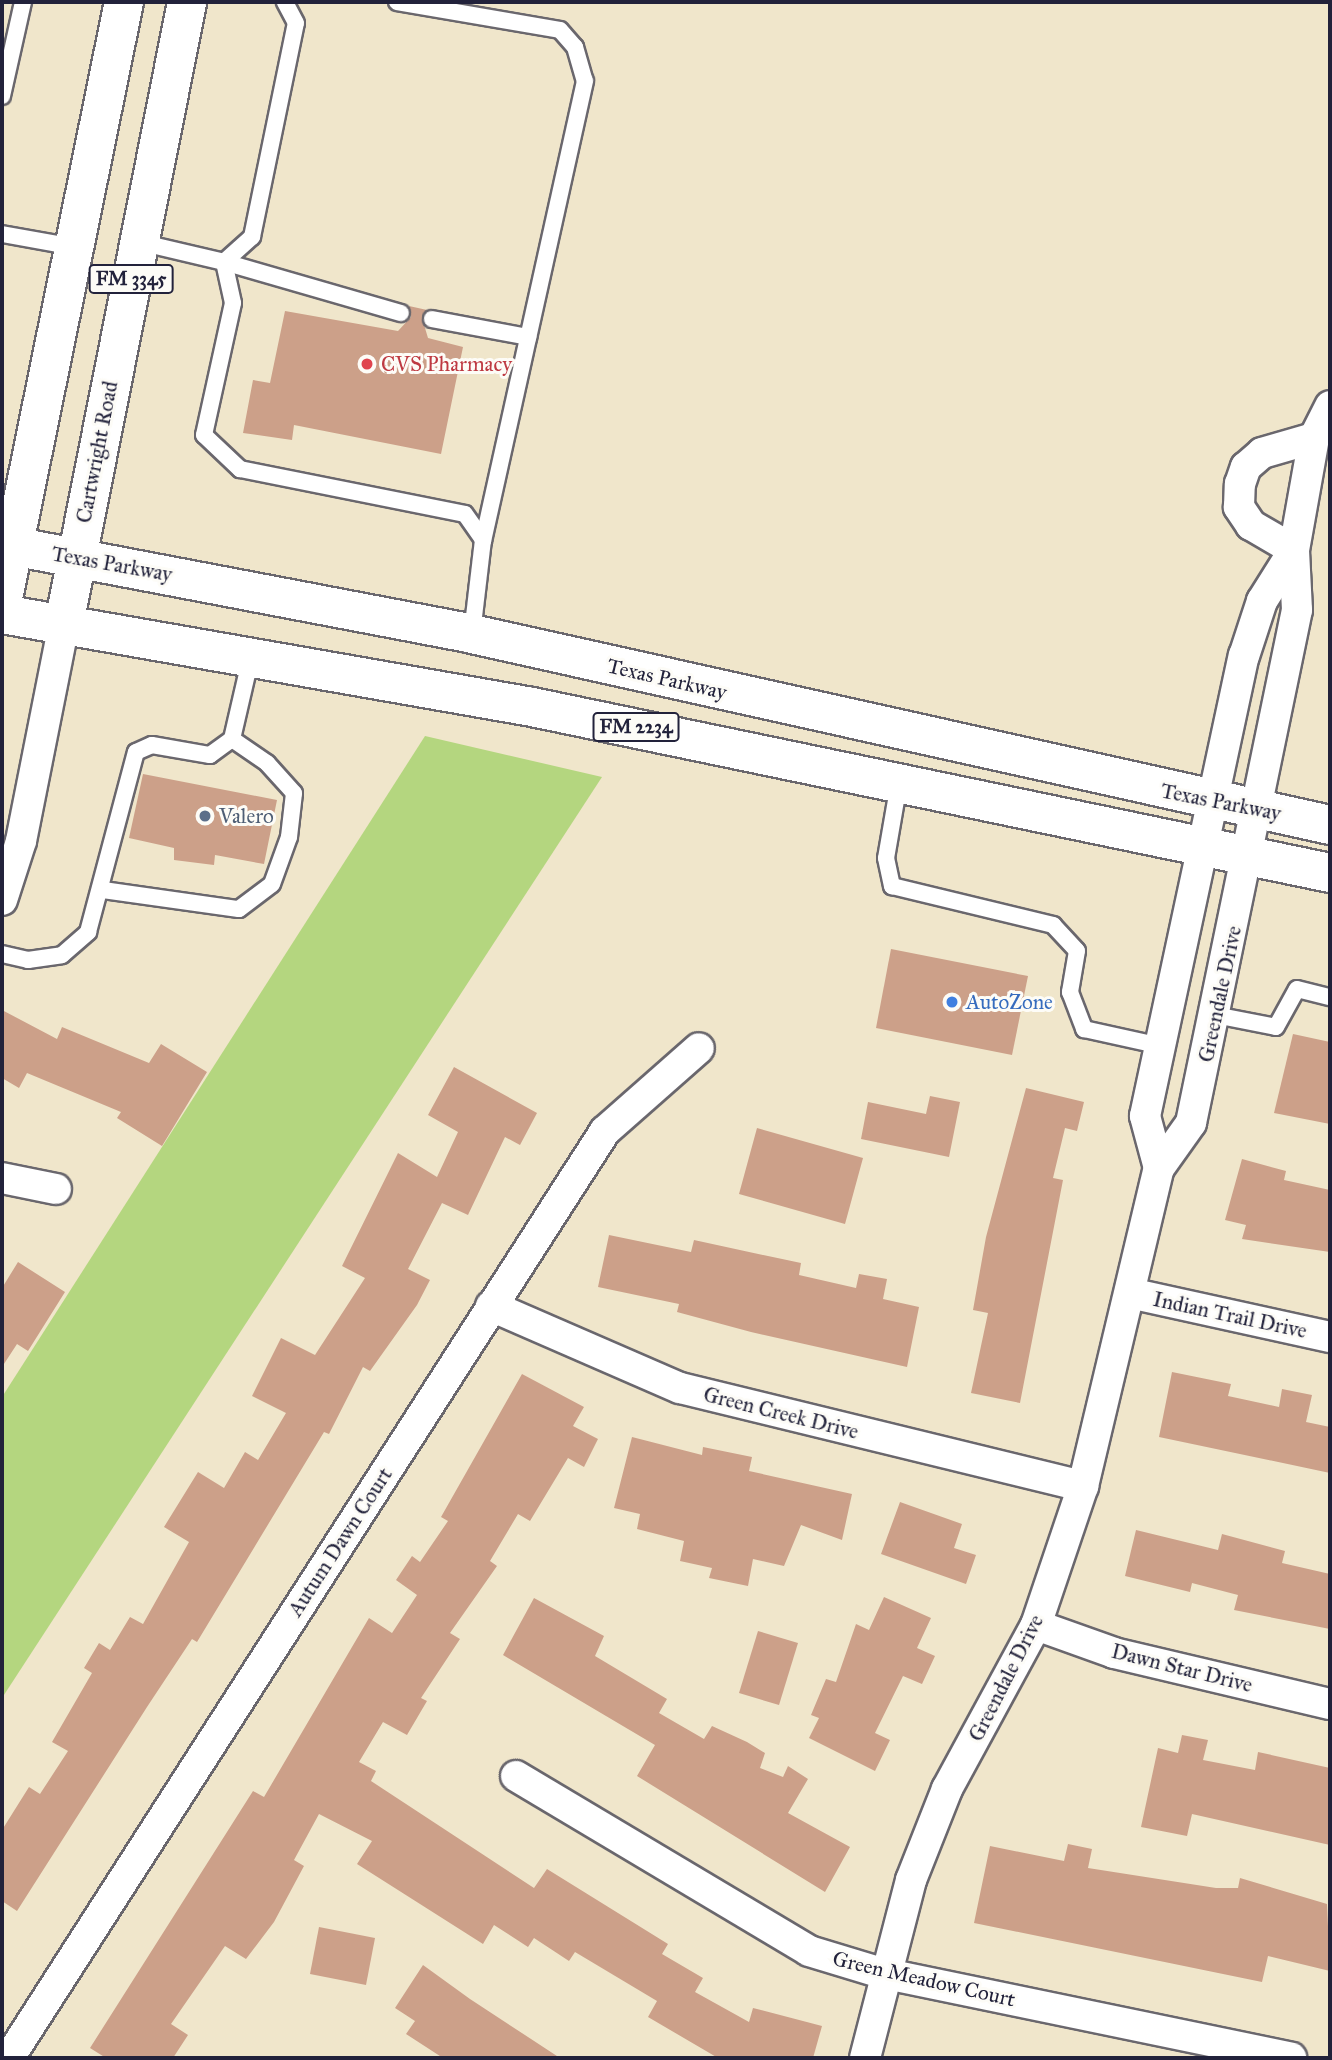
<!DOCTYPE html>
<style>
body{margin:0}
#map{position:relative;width:1332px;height:2060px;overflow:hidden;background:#f0e6cb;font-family:"IM FELL Great Primer",serif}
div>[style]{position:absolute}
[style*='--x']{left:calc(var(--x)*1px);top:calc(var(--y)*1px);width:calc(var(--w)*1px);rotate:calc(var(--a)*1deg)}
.green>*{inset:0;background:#b4d67f}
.building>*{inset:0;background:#cca089}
.roads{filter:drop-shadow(2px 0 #6a676d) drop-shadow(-2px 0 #6a676d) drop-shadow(0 2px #6a676d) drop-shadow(0 -2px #6a676d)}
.service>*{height:16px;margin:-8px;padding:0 8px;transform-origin:8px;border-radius:8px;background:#fff}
.minor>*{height:30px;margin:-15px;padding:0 15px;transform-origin:15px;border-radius:15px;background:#fff}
.primary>*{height:38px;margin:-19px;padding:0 19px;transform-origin:19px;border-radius:19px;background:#fff}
.dots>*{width:19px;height:19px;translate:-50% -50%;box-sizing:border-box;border:4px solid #fdfcf7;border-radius:50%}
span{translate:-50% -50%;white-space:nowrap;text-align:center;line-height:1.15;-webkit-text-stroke:6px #fdfcf7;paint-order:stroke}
.shield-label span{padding:2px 5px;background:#fdfcf7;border:2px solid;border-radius:5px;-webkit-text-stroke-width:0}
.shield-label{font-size:19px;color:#22223b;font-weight:700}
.health-label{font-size:21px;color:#be3a42}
.left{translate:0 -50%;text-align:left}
.street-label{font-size:21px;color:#22223b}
.service-label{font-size:21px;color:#4e5e75}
.shop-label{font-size:21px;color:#366cbe}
.frame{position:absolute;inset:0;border:4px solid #22223b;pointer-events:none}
</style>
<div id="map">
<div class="green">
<i style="clip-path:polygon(425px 736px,602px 777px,2px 1698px,2px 1397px)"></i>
</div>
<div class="building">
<i style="clip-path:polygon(409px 306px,427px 310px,422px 318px,428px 338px,463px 347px,441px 454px,294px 425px,292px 440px,243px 433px,253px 380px,270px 383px,285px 311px,398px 331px,411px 317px)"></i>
<i style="clip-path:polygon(143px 774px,277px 800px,264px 864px,215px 855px,214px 865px,174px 860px,174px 848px,129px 838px)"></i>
<i style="clip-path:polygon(891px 949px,1028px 976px,1012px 1055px,876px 1028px)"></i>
<i style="clip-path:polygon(2px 1010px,57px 1039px,62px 1027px,149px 1063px,161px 1044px,207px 1072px,162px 1146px,117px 1118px,121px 1112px,27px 1073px,19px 1088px,2px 1078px)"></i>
<i style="clip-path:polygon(1293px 1034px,1330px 1042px,1330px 1124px,1274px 1113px)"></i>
<i style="clip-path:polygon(454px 1067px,537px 1113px,520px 1145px,505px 1137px,468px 1215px,442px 1203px,408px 1269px,430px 1280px,417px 1305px,370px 1371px,363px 1367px,329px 1434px,324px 1432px,197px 1642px,192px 1639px,147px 1707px,17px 1911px,2px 1901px,2px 1830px,29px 1787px,40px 1794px,68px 1751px,52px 1742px,92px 1673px,84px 1668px,99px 1643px,110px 1650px,130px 1617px,143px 1624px,189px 1542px,164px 1527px,198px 1472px,224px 1488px,245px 1452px,258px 1460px,286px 1413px,252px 1396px,281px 1338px,315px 1355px,365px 1278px,342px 1266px,398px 1153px,437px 1177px,458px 1132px,428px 1115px)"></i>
<i style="clip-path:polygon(1026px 1088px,1084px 1102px,1077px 1131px,1065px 1128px,1053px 1178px,1063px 1180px,1020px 1403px,971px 1393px,988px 1313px,973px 1310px,986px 1237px)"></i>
<i style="clip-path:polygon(930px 1096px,960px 1102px,949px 1157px,861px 1139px,868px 1102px,926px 1114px)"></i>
<i style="clip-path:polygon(757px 1128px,863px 1158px,845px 1224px,739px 1194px)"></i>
<i style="clip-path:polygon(1242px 1159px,1286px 1171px,1284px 1180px,1330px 1190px,1330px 1252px,1242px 1239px,1246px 1225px,1225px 1220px)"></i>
<i style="clip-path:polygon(609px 1235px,691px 1252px,694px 1240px,768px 1256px,801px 1263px,799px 1275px,856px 1288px,859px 1274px,887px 1279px,883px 1299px,919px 1307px,907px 1367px,751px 1332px,677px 1312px,679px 1304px,598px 1287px)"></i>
<i style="clip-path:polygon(18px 1262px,65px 1292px,28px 1351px,17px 1344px,2px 1367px,2px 1288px)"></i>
<i style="clip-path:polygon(1172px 1372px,1231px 1384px,1228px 1396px,1279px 1407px,1282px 1389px,1312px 1395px,1306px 1422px,1330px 1427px,1330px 1473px,1159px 1437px)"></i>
<i style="clip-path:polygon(522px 1374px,584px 1407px,573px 1426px,598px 1439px,584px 1467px,568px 1458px,530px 1521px,518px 1514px,490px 1561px,497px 1566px,450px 1633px,460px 1639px,421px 1698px,427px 1701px,407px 1735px,383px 1722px,359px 1762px,376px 1771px,371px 1781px,534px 1888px,547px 1869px,668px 1944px,662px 1954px,703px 1978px,695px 1992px,749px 2022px,753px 2008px,822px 2026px,813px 2058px,718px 2058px,648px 2017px,657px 2001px,575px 1952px,569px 1961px,534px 1938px,528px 1947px,494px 1925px,483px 1944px,357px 1864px,372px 1841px,319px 1814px,294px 1860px,304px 1866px,274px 1922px,246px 1959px,225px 1946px,171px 2024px,188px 2035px,173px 2058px,106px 2058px,90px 2048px,253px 1791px,264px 1797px,369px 1618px,392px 1633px,417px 1595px,396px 1580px,412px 1556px,420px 1562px,448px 1521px,441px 1517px)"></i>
<i style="clip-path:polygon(632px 1437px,702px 1455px,703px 1447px,752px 1457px,749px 1471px,852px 1494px,842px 1540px,801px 1525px,784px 1566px,753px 1559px,748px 1586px,709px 1578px,712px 1568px,680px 1561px,684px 1541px,637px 1529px,640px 1514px,614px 1508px)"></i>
<i style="clip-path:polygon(900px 1502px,962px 1524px,954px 1548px,976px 1555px,966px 1584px,881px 1554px)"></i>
<i style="clip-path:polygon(1136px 1530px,1218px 1550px,1222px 1534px,1285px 1551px,1282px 1563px,1330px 1574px,1330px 1629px,1234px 1610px,1238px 1595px,1192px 1583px,1190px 1592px,1125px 1576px)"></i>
<i style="clip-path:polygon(884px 1597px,931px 1618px,917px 1648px,935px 1656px,922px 1684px,903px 1676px,875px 1733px,890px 1740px,875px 1771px,809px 1738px,819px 1718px,811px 1715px,826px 1679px,836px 1682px,856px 1624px,869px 1630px)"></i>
<i style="clip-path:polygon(534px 1598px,604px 1636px,595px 1656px,667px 1699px,659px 1713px,704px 1739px,712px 1726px,747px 1742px,765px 1753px,760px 1768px,783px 1777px,788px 1766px,808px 1779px,788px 1813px,850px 1847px,825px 1892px,637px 1776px,655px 1745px,503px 1655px)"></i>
<i style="clip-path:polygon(758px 1631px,798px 1643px,779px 1705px,739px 1693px)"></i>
<i style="clip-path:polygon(1182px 1735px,1208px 1740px,1203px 1760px,1255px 1770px,1258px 1752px,1330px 1768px,1330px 1845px,1192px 1814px,1187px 1836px,1141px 1827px,1158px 1748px,1178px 1753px)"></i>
<i style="clip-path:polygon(1068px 1844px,1092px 1849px,1088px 1868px,1216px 1888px,1238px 1888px,1240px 1878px,1327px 1904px,1330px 1971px,1268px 1956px,1262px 1982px,974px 1923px,990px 1846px,1064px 1861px)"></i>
<i style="clip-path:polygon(319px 1927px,375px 1938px,366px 1985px,310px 1974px)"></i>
<i style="clip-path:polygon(423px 1965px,470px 1999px,560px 2058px,443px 2058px,406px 2034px,415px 2021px,395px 2008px)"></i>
</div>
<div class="roads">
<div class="service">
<i style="--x:397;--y:2;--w:165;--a:9.7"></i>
<i style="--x:560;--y:30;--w:23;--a:49"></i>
<i style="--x:575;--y:47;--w:35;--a:74"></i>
<i style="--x:585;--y:81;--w:470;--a:102.5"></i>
<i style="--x:2;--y:96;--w:96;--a:-77.4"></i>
<i style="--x:2;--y:234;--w:73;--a:10.2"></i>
<i style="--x:139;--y:242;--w:87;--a:13.2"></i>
<i style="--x:224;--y:262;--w:42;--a:77.6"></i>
<i style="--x:233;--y:303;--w:135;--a:102.4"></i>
<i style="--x:204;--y:435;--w:50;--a:43.4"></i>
<i style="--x:240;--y:469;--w:229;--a:11.3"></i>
<i style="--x:465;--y:514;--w:32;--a:55"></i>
<i style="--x:483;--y:540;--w:95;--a:96.7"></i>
<i style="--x:224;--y:262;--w:38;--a:-42"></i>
<i style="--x:252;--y:237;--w:218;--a:-78.4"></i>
<i style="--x:296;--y:23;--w:24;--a:-118"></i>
<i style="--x:224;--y:262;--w:184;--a:16.1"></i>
<i style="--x:432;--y:319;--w:98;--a:10.6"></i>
<i style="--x:899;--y:783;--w:76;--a:99.8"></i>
<i style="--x:886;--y:858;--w:29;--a:78"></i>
<i style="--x:892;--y:886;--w:166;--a:13.6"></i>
<i style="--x:1053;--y:925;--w:35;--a:47"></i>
<i style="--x:1077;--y:951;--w:42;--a:99.7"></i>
<i style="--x:1070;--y:992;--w:40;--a:69"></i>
<i style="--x:1084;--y:1029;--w:79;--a:12.4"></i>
<i style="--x:103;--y:890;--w:137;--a:8"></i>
<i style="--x:239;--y:909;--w:41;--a:-37.1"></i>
<i style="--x:272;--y:884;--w:50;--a:-70.1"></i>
<i style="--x:289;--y:837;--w:44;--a:-83.5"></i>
<i style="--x:294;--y:793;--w:40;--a:-132"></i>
<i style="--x:267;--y:763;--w:42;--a:-145.6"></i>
<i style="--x:2;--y:954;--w:27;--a:13"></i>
<i style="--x:28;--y:960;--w:34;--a:-8"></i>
<i style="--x:62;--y:955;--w:35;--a:-41"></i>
<i style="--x:88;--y:932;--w:186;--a:-75.1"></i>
<i style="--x:136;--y:752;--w:17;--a:-24"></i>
<i style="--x:152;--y:745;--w:59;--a:9.8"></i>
<i style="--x:210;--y:755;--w:27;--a:-36"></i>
<i style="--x:232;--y:739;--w:84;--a:-77"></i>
<i style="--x:1215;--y:1015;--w:62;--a:11.1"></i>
<i style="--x:1276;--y:1027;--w:43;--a:-61.1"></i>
<i style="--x:1297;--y:989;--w:34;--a:14"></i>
</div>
<div class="minor">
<i style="--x:1294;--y:550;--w:50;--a:-149.8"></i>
<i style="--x:1251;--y:525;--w:22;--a:-124"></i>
<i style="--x:1239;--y:507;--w:23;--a:-88"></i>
<i style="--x:1240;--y:484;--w:18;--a:-71"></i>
<i style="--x:1246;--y:467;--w:21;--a:-41"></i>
<i style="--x:1262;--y:453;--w:54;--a:-16.1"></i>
<i style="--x:2;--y:900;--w:62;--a:-72.1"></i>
<i style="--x:21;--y:841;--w:221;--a:-78.8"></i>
<i style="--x:1159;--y:1168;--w:54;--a:-105.1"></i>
<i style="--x:1145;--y:1116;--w:471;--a:-77.9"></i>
<i style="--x:1244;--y:656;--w:58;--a:-71.9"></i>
<i style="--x:1262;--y:601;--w:60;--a:-57.9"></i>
<i style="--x:2;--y:1178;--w:55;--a:11.5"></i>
<i style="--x:1130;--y:1293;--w:205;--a:12.4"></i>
<i style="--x:491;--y:1306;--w:206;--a:23.5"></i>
<i style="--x:680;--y:1388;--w:415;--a:13.7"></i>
<i style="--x:1036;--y:1625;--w:83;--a:19.7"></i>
<i style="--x:1114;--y:1653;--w:222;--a:13.3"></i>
<i style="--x:516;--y:1776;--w:341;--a:30.8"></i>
<i style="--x:809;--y:1951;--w:76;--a:16.8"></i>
<i style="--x:882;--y:1973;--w:418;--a:11.7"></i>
<i style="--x:9;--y:2058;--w:1102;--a:-57.26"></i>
<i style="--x:605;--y:1131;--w:125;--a:-41.4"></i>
<i style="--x:865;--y:2058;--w:184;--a:-75.5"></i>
<i style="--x:911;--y:1880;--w:98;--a:-68.4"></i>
<i style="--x:947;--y:1789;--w:187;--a:-61.5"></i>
<i style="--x:1036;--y:1625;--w:147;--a:-71.3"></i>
<i style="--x:1083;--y:1486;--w:327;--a:-76.6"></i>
<i style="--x:1159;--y:1168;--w:55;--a:-54.6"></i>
<i style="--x:1191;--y:1123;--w:524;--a:-78.33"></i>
<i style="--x:1297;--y:610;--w:60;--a:-92.9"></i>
<i style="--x:1294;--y:550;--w:114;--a:-79.9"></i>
<i style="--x:1314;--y:438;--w:36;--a:-63"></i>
</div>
<div class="primary">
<i style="--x:2;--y:544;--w:479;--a:10.8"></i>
<i style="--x:472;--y:634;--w:879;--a:12.55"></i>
<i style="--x:2;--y:603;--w:613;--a:-78.53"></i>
<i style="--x:2;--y:614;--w:538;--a:9.95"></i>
<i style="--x:532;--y:707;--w:815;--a:11.75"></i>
<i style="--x:64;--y:624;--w:634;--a:-78.81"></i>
</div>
</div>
<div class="dots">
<i style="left:367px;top:364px;background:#e0444e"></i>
<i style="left:205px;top:816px;background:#5c6f8a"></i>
<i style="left:952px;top:1002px;background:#3f7fe0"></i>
</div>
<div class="shield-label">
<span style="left:131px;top:279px">FM 3345</span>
<span style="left:636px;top:727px">FM 2234</span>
</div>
<div class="health-label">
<span class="left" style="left:381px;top:364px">CVS Pharmacy</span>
</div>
<div class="street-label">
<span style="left:97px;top:452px;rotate:-79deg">Cartwright Road</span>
<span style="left:112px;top:564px;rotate:10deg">Texas Parkway</span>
<span style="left:667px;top:679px;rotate:13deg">Texas Parkway</span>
<span style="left:1221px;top:802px;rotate:11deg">Texas Parkway</span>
<span style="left:1220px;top:994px;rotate:-78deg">Greendale Drive</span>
<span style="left:1230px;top:1315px;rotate:12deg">Indian Trail Drive</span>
<span style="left:781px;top:1413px;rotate:14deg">Green Creek Drive</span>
<span style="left:340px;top:1542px;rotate:-57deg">Autum Dawn Court</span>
<span style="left:1182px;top:1668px;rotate:14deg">Dawn Star Drive</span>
<span style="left:1006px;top:1678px;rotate:-63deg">Greendale Drive</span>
<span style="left:924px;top:1979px;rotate:13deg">Green Meadow Court</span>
</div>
<div class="service-label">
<span class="left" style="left:219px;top:816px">Valero</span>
</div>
<div class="shop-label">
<span class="left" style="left:966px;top:1002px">AutoZone</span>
</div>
<div class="frame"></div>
</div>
